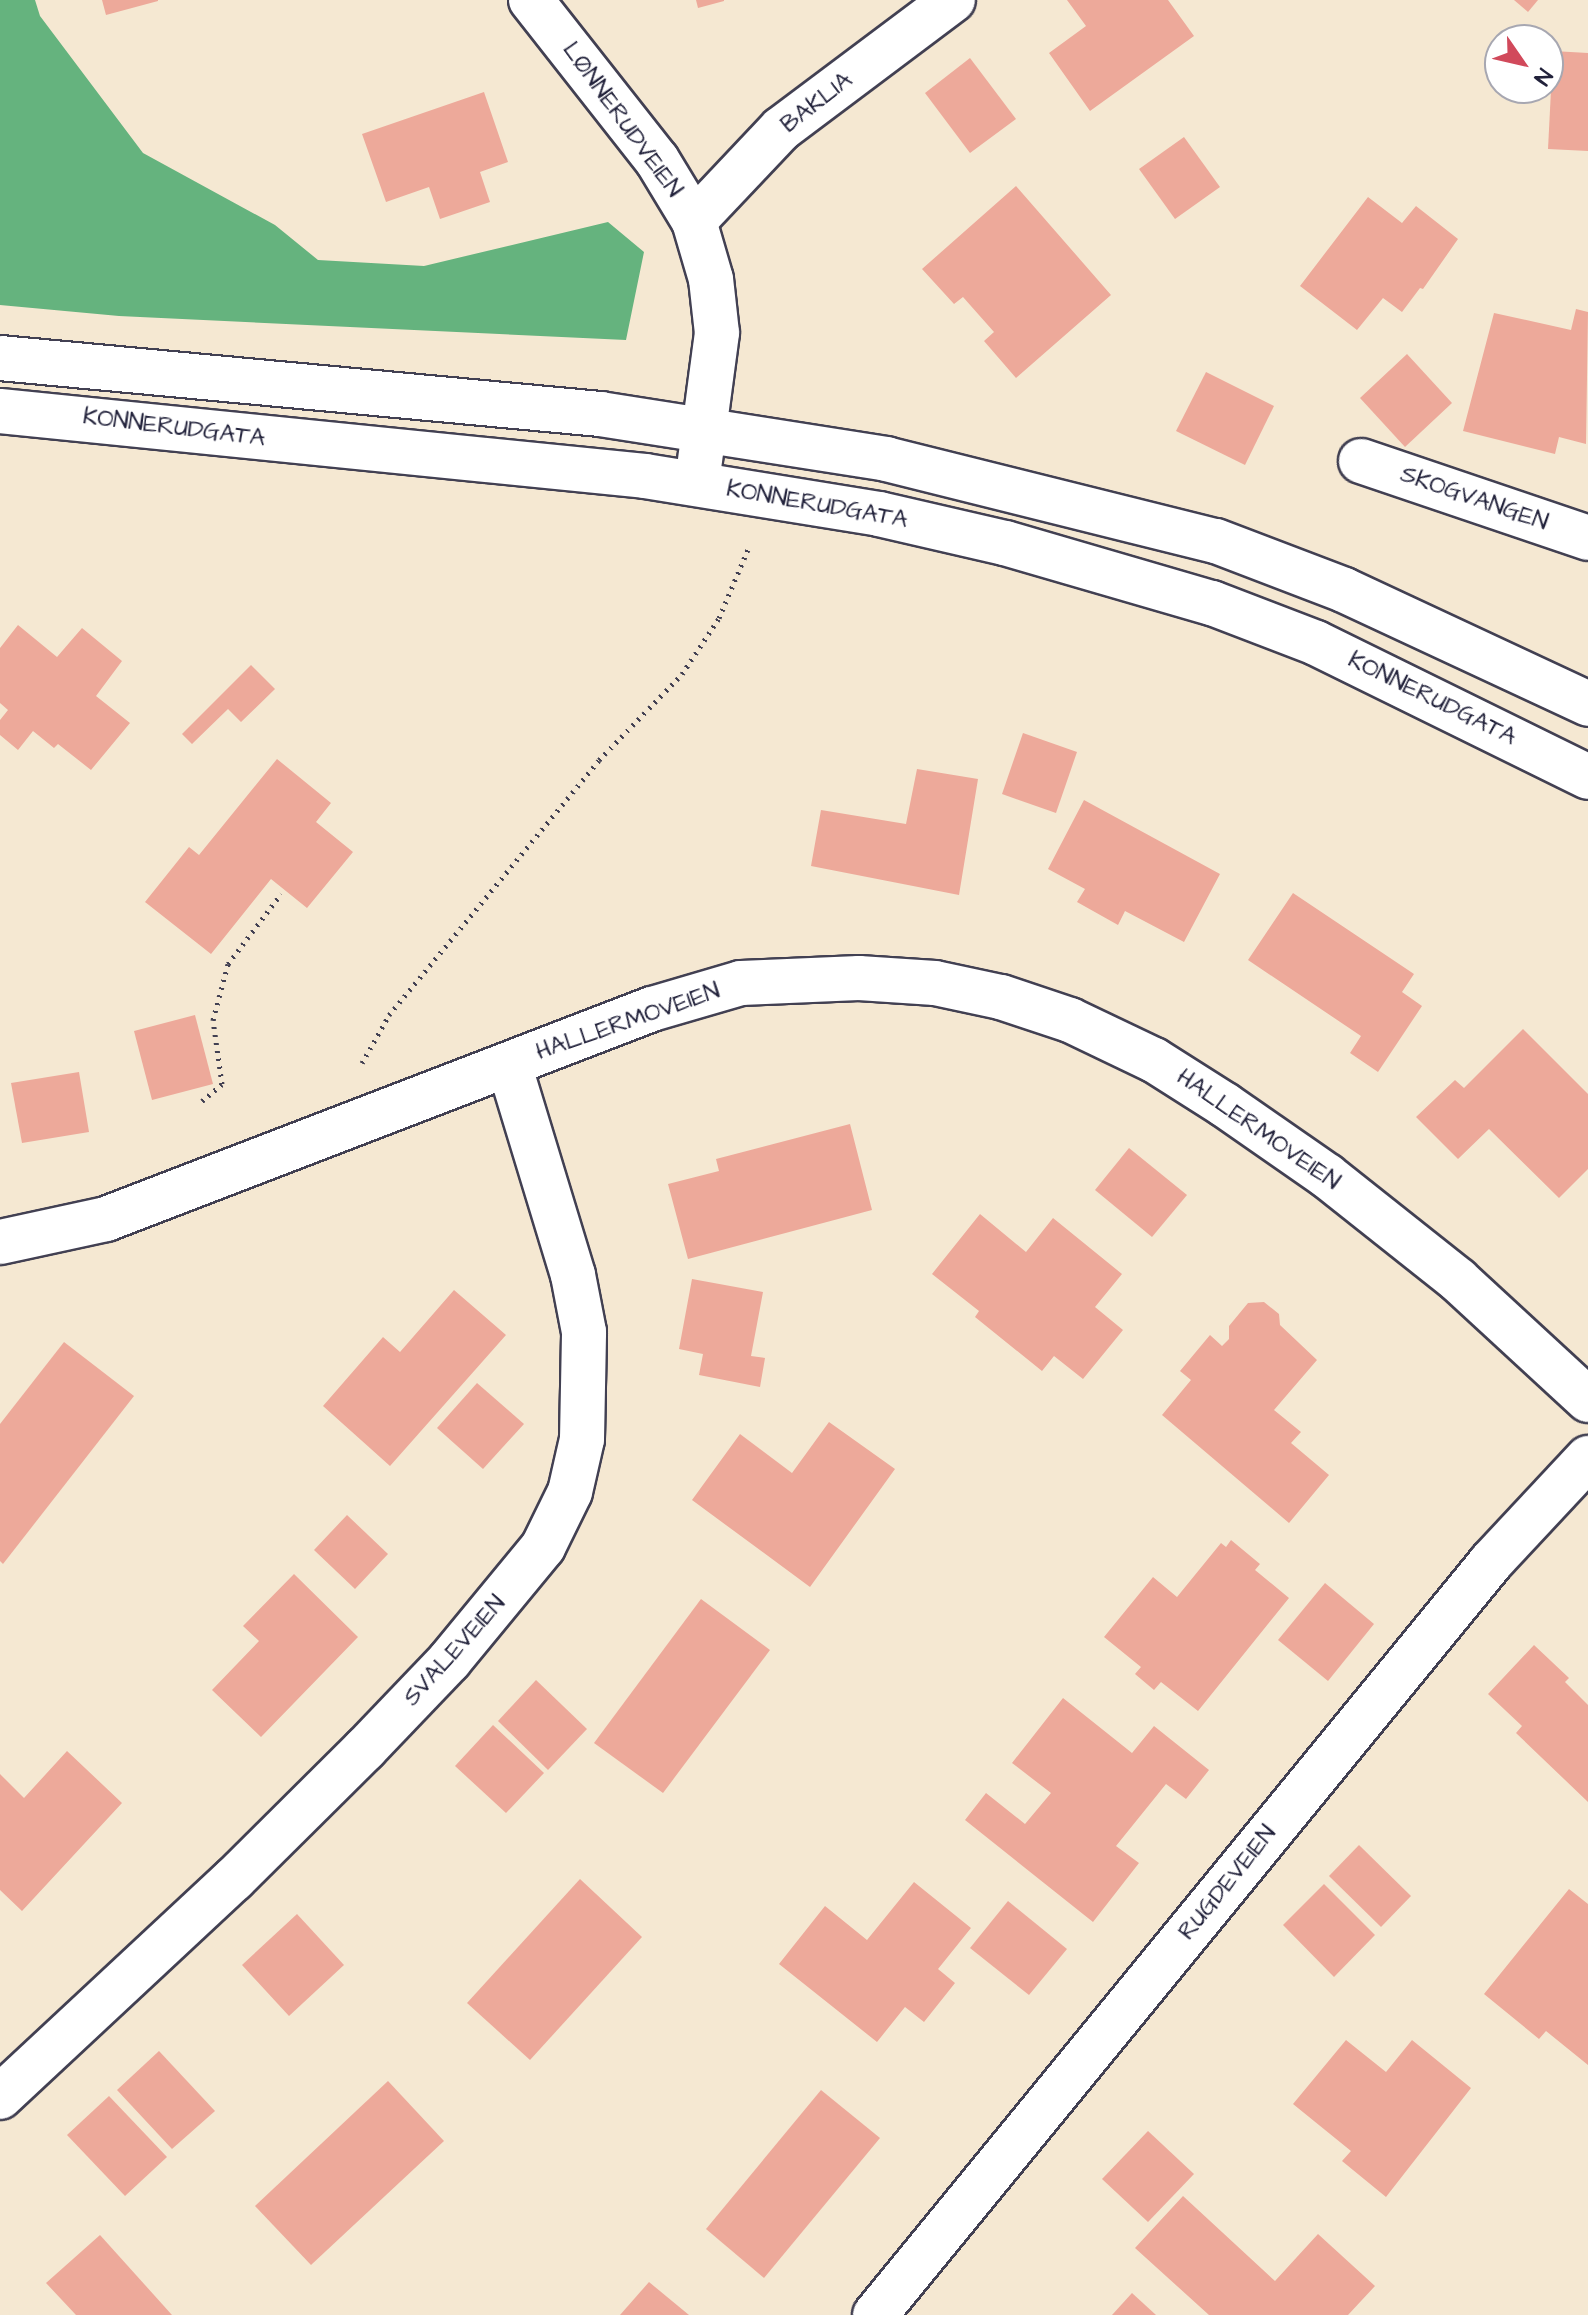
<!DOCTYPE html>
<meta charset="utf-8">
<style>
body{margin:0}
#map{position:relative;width:1588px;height:2315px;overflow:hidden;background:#f5e8d2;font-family:"Architects Daughter",sans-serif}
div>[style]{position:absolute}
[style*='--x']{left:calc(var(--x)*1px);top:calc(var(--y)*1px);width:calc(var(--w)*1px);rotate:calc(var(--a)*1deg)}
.forest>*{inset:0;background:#65b37e}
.building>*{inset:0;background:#eda99a}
.path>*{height:5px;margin-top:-2.5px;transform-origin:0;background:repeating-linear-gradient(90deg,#424052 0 2px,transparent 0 8px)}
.roads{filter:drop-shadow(2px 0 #424052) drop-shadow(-2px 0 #424052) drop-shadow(0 2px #424052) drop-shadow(0 -2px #424052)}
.street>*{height:44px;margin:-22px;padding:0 22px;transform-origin:22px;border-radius:22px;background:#fff}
.secondary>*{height:44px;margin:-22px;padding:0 22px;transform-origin:22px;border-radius:22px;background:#fff}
span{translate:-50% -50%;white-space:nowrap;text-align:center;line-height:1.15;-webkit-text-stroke:7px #fff;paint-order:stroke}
.street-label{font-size:24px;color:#22223b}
.north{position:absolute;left:1484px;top:24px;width:80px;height:80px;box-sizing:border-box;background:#fff;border:2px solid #a7a7b1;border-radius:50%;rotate:124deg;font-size:22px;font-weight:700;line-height:32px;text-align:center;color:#22223b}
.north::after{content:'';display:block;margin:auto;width:28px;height:36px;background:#d1495b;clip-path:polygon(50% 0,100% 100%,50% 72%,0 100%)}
</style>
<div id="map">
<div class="forest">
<i style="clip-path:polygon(0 0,35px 0,40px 16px,143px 153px,275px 225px,318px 260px,424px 266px,608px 222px,644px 252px,626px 340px,119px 316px,0 305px)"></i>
</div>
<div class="building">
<i style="clip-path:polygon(102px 0,158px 0,158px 1px,106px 15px)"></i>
<i style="clip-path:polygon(696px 0,724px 0,724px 1px,698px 8px)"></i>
<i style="clip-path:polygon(1067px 0,1168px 0,1194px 36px,1090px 111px,1049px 53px,1086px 26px)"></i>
<i style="clip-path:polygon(1514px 0,1538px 0,1528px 12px)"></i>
<i style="clip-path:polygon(1553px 51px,1588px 53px,1588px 151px,1548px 149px)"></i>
<i style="clip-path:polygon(970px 58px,1016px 119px,970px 153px,925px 93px)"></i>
<i style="clip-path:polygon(484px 92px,508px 162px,480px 172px,490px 202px,440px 219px,429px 187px,386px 202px,362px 134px)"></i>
<i style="clip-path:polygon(1184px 137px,1220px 187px,1175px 219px,1139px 169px)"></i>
<i style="clip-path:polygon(1016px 186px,1111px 295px,1016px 378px,984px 341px,994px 332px,963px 297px,954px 304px,922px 269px)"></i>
<i style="clip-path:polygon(1368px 197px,1402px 223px,1416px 206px,1458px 239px,1423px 289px,1420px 288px,1402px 312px,1383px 298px,1357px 330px,1300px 286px)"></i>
<i style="clip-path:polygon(1576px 309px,1588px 312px,1586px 444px,1559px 437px,1555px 454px,1463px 431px,1494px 313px,1571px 330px)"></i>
<i style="clip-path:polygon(1407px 354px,1452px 403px,1405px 447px,1360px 398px)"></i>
<i style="clip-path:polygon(1206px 372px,1274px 406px,1245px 465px,1176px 431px)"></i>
<i style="clip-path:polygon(18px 625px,57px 657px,82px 628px,122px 661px,96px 696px,130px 723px,91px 770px,58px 744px,54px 748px,33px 731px,18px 750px,0 735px,0 720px,8px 710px,0 703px,0 648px)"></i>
<i style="clip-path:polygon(251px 665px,275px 689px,241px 722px,228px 709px,192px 744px,182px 734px)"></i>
<i style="clip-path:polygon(1023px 733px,1077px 752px,1056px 813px,1002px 794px)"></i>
<i style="clip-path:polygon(277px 759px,331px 803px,316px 822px,353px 852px,307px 908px,271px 879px,211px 954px,145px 902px,189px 847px,199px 855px)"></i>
<i style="clip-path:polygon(917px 769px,978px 779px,959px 895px,811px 866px,821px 810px,906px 824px)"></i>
<i style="clip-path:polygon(1084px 800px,1220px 874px,1184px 942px,1125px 911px,1118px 925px,1077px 902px,1085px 889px,1048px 869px)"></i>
<i style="clip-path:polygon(1293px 893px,1414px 974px,1402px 992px,1422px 1006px,1378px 1072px,1350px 1053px,1361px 1036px,1248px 960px)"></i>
<i style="clip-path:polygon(195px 1015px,213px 1084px,152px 1100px,134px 1031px)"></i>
<i style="clip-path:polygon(1523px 1029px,1588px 1094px,1588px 1169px,1559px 1198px,1489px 1129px,1458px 1159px,1416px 1117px,1455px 1080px,1464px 1088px)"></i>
<i style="clip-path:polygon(79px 1072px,89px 1132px,22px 1143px,11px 1083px)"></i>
<i style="clip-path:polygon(850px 1124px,872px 1210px,688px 1259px,668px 1184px,719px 1171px,716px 1159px)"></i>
<i style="clip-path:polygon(1129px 1148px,1187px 1195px,1152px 1237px,1095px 1190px)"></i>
<i style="clip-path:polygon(980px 1214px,1026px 1252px,1053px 1218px,1122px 1274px,1095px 1307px,1123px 1330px,1083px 1379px,1054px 1356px,1042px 1371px,975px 1317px,979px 1311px,932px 1274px)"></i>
<i style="clip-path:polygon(692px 1279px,763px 1292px,751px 1356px,765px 1358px,760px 1387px,699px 1375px,703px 1354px,679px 1349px)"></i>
<i style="clip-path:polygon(454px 1290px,506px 1335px,390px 1466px,323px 1406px,383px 1337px,400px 1352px)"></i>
<i style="clip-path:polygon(1264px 1302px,1279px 1314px,1280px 1325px,1317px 1360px,1274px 1410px,1301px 1432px,1291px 1443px,1329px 1475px,1289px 1523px,1162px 1415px,1191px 1380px,1180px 1371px,1210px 1335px,1222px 1346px,1229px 1339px,1229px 1326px,1248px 1303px)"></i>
<i style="clip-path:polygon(64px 1342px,134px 1396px,3px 1564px,0 1561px,0 1424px)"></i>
<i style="clip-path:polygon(477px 1383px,524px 1424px,483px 1469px,437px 1428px)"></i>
<i style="clip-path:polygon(829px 1422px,895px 1469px,810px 1587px,692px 1500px,740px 1434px,792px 1473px)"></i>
<i style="clip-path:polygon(347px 1515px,388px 1554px,355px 1589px,314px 1550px)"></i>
<i style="clip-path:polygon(1231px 1540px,1260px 1564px,1255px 1570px,1289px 1598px,1198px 1711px,1161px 1682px,1154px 1690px,1135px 1674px,1141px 1667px,1104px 1637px,1153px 1577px,1177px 1597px,1221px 1543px,1226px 1547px)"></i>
<i style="clip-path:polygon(294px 1574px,358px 1637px,261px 1737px,212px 1690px,259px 1641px,243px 1626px)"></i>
<i style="clip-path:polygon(1325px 1583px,1374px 1624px,1328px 1681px,1278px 1640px)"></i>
<i style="clip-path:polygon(701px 1599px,770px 1650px,663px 1793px,594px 1743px)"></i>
<i style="clip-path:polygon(1534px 1645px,1569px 1678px,1565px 1682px,1588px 1705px,1588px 1802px,1516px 1733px,1522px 1726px,1488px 1694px)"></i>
<i style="clip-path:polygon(536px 1680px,587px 1729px,548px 1770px,498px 1721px)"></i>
<i style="clip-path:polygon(1063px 1698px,1132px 1753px,1154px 1726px,1209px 1770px,1186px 1799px,1166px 1784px,1116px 1846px,1139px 1863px,1093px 1922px,965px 1820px,986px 1793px,1025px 1824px,1051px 1793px,1012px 1763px)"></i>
<i style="clip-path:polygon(493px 1725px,544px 1773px,506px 1813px,455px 1766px)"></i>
<i style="clip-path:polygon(67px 1751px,122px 1803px,22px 1911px,0 1890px,0 1774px,24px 1798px)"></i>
<i style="clip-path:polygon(1359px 1845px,1411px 1896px,1381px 1927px,1329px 1876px)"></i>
<i style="clip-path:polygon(580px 1879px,642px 1937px,530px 2060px,467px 2003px)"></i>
<i style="clip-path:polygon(914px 1882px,971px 1928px,938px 1969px,955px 1983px,924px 2022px,905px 2007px,877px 2042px,779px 1964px,825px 1906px,867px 1940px)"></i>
<i style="clip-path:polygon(1324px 1884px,1375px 1935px,1334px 1977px,1283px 1925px)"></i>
<i style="clip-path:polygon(1569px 1889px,1588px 1904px,1588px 2065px,1546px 2031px,1539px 2039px,1484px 1994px)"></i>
<i style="clip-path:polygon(1008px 1901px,1067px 1949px,1029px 1995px,970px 1948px)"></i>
<i style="clip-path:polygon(297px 1914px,344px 1965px,289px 2016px,242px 1965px)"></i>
<i style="clip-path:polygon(1346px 2040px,1386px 2072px,1412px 2040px,1471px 2088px,1386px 2197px,1342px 2161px,1351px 2151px,1293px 2104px)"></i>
<i style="clip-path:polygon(159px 2051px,215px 2111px,172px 2149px,117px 2090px)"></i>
<i style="clip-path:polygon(388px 2081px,444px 2141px,311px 2265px,255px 2206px)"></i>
<i style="clip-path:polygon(821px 2090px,880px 2138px,764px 2278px,706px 2229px)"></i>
<i style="clip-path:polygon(109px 2096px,167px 2157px,125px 2196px,67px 2135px)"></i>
<i style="clip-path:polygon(1148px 2131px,1194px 2174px,1148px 2222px,1102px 2179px)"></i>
<i style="clip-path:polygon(1183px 2196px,1275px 2281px,1318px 2234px,1375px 2286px,1348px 2315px,1209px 2315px,1135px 2248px)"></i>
<i style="clip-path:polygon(100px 2235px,172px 2315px,76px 2315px,46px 2283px)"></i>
<i style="clip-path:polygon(649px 2282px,689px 2315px,620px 2315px)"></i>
<i style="clip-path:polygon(1132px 2293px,1156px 2315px,1112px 2315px)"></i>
</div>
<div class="path">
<i style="--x:362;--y:1063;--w:55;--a:-60.6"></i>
<i style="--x:389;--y:1015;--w:330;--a:-50.5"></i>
<i style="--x:599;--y:760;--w:120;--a:-46"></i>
<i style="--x:682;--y:674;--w:67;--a:-56.5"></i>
<i style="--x:719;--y:618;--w:77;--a:-67.1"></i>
<i style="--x:202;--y:1101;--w:26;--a:-40"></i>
<i style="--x:222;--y:1084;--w:65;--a:-98"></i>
<i style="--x:213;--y:1020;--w:58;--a:-75"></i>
<i style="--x:228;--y:964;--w:88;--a:-52.9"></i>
</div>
<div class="roads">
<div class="street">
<i style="--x:531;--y:0;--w:204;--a:51.8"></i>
<i style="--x:657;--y:160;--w:71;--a:58.8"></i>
<i style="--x:694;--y:221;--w:60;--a:73.7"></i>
<i style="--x:711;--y:279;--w:54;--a:83.7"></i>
<i style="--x:717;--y:333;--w:151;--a:97.6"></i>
<i style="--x:694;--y:221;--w:127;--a:-46.6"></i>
<i style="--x:781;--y:129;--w:215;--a:-36.9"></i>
<i style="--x:1361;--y:461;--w:240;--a:18.7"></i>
<i style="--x:0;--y:1242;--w:108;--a:-12.2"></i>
<i style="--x:106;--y:1219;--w:585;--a:-21.04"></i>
<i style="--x:652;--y:1009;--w:93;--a:-16.3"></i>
<i style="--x:741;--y:983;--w:118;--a:-2.4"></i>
<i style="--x:859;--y:978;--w:76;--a:3.8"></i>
<i style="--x:935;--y:983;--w:67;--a:12"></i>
<i style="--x:1001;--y:997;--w:73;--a:18.4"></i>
<i style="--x:1070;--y:1020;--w:93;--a:25.5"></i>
<i style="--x:1154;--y:1060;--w:84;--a:32.4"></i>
<i style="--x:1225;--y:1105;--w:124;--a:34.8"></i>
<i style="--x:1327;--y:1176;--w:167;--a:38.4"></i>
<i style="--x:1458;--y:1280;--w:177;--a:42.7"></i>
<i style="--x:0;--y:2097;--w:320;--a:-43"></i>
<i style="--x:234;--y:1879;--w:185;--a:-44.8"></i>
<i style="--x:365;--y:1749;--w:122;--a:-46.3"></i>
<i style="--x:449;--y:1661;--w:148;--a:-50.5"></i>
<i style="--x:543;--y:1547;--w:61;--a:-63.9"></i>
<i style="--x:570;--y:1492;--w:54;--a:-77.2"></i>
<i style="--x:582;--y:1439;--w:107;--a:-88.9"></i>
<i style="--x:584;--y:1332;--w:58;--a:-100.9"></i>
<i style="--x:573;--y:1275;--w:220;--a:-106.9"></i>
<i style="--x:875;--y:2315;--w:974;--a:-50.71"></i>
<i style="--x:1492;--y:1561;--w:141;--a:-47"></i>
</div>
<div class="secondary">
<i style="--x:0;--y:358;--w:603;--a:5.33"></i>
<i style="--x:600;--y:414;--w:290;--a:8.9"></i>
<i style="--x:886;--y:459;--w:340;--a:14"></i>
<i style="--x:1216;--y:541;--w:137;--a:20.9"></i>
<i style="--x:1344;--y:590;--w:269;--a:25"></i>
<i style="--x:0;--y:411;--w:648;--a:5.75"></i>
<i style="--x:645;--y:476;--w:237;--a:9.2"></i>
<i style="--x:879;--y:514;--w:129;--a:13"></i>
<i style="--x:1005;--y:543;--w:216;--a:16.2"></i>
<i style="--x:1212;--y:603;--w:111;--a:21"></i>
<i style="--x:1316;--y:643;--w:303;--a:26.2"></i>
</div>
</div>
<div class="street-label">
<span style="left:817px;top:103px;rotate:-38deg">BAKLIA</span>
<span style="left:622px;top:120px;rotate:54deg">LØNNERUDVEIEN</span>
<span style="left:174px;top:428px;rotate:7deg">KONNERUDGATA</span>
<span style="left:1474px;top:499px;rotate:19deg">SKOGVANGEN</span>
<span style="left:817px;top:505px;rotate:10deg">KONNERUDGATA</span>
<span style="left:1432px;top:699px;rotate:26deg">KONNERUDGATA</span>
<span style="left:628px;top:1022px;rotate:-19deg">HALLERMOVEIEN</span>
<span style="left:1258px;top:1130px;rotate:35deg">HALLERMOVEIEN</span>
<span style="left:455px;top:1651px;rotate:-48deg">SVALEVEIEN</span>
<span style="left:1228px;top:1883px;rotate:-51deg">RUGDEVEIEN</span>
</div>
<div class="north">N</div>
</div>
